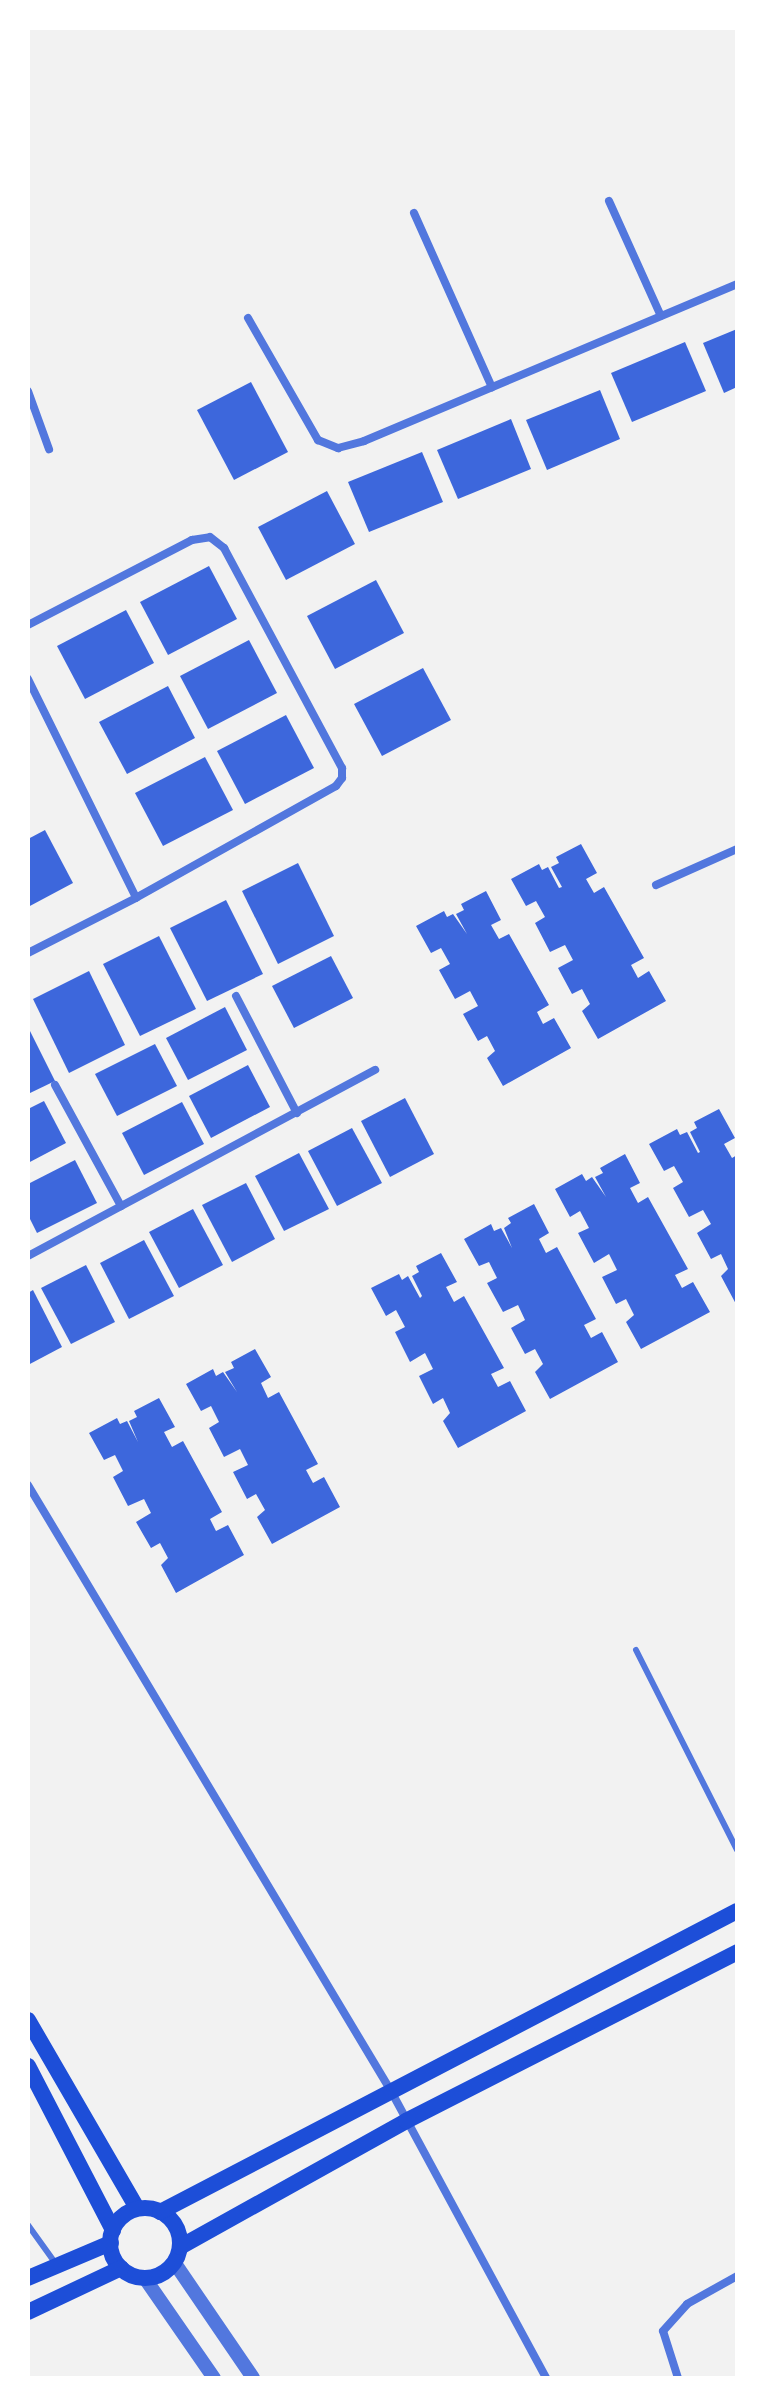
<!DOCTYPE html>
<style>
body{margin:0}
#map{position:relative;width:765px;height:2406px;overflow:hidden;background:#f2f2f2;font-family:"Noto Sans",sans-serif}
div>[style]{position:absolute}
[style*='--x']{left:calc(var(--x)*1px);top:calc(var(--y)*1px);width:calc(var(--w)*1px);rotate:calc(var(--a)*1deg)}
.building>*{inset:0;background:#3d67dc}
.service>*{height:6px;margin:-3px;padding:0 3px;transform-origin:3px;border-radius:3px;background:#5277de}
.minor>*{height:8px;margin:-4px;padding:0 4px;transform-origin:4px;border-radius:4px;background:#5277de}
.tertiary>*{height:14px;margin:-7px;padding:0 7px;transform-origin:7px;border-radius:7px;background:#5277de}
.secondary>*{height:16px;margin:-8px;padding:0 8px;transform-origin:8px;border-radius:8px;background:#1d4ed8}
.secondary>.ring{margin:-8px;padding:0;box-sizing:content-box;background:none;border:16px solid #1d4ed8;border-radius:50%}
span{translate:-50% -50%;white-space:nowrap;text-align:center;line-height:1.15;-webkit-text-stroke:8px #fff;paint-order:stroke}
.frame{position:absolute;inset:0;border:30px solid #fff;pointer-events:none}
</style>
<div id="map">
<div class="building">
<i style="clip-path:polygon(737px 329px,737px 387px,724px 393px,703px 343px)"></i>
<i style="clip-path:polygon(685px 342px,706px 391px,632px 422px,611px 373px)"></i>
<i style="clip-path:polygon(251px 382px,288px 452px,234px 480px,197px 410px)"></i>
<i style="clip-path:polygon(600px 390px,620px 439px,547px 470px,526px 420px)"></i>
<i style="clip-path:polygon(511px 419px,531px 469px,458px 499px,437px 450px)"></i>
<i style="clip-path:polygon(422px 452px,443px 502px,369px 532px,348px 482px)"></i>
<i style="clip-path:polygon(327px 491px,355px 544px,286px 580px,258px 527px)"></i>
<i style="clip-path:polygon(209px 566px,237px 619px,168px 655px,140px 602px)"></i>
<i style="clip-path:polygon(376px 580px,404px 633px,335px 669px,307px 616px)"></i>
<i style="clip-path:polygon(126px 610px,154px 663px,85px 699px,57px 646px)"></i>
<i style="clip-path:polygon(249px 640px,277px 693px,208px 729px,180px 676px)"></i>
<i style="clip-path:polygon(423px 668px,451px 720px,382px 756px,354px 704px)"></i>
<i style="clip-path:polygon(168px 686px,195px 738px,127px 774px,99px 722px)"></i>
<i style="clip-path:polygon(286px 715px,314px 768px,245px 804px,217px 751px)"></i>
<i style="clip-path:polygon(205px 757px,233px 810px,163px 846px,135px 793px)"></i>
<i style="clip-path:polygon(45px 830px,73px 883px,28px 907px,28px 839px)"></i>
<i style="clip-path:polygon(581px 844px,597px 873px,586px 879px,594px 893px,604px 887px,644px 958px,631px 965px,638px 978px,649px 971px,666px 1001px,598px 1039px,582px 1011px,590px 1004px,582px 989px,572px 994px,558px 968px,573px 960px,565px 945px,550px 952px,535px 923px,545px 917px,536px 901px,526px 906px,511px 879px,539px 864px,542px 870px,548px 867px,559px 888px,562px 887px,551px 867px,559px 863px,556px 857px)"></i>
<i style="clip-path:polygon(298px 863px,334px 936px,278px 964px,242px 891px)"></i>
<i style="clip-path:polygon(486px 891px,501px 920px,491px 925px,499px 939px,509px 934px,549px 1005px,537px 1012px,543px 1024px,554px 1018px,571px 1048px,503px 1086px,487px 1058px,495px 1051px,487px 1036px,478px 1041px,463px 1014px,478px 1006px,470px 991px,455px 999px,439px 970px,450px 964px,441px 948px,431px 953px,416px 926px,444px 911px,447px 917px,453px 914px,467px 934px,456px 914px,464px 910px,461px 904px)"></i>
<i style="clip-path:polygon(226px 900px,263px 974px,207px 1001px,170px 928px)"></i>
<i style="clip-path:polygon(159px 936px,196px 1009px,140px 1036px,103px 964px)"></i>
<i style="clip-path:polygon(331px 956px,353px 998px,294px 1028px,272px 986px)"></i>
<i style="clip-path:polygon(89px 971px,125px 1045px,69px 1073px,33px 999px)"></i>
<i style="clip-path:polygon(225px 1007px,247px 1050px,188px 1080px,166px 1038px)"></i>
<i style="clip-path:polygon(28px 1027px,55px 1081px,28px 1094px)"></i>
<i style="clip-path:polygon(155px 1044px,177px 1086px,117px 1116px,95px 1074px)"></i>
<i style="clip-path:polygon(248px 1065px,270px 1107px,211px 1138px,189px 1096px)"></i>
<i style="clip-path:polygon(405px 1098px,434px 1154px,390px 1177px,361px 1121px)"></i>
<i style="clip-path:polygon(44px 1101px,66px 1143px,28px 1163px,28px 1109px)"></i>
<i style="clip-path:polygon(182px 1102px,204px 1144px,144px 1175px,122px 1133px)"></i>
<i style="clip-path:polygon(719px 1109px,735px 1138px,724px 1144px,732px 1158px,737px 1155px,737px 1306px,721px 1276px,728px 1269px,721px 1254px,711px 1259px,697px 1233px,711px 1224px,703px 1210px,689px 1217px,673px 1188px,683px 1182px,674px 1166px,664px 1171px,649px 1144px,677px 1129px,680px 1135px,687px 1132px,698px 1153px,700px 1152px,690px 1132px,697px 1128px,694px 1122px)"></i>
<i style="clip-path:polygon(352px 1128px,382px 1183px,337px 1206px,308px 1151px)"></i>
<i style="clip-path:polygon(299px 1153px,329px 1209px,284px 1231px,255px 1176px)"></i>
<i style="clip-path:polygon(625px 1154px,640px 1183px,630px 1188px,638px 1203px,648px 1197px,688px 1269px,675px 1275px,682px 1288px,693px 1282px,710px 1312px,641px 1349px,626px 1322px,634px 1315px,626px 1299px,616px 1304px,602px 1277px,617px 1270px,609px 1254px,594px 1263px,578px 1233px,589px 1228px,580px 1211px,570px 1217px,555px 1189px,582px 1174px,586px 1181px,592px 1177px,606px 1197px,595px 1177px,603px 1173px,600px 1168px)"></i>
<i style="clip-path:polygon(75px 1160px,97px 1203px,37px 1233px,28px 1215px,28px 1184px)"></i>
<i style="clip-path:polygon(246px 1183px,275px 1239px,232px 1262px,202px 1205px)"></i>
<i style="clip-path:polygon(534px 1204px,549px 1233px,539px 1239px,546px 1253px,557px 1247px,596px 1319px,584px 1325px,591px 1338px,602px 1332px,618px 1362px,550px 1399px,535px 1372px,543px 1364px,535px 1349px,525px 1354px,511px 1328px,525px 1320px,518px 1305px,503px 1312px,487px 1283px,497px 1278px,489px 1262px,479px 1266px,464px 1239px,491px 1224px,494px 1231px,501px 1228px,512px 1248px,504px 1228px,511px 1223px,508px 1218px)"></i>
<i style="clip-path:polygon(193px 1209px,223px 1265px,179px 1288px,149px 1232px)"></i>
<i style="clip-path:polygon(144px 1240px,174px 1296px,129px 1319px,100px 1263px)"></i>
<i style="clip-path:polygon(441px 1253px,457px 1282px,446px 1287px,454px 1302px,464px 1296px,504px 1368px,491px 1374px,498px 1387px,510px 1381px,526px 1411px,458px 1448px,443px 1421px,450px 1413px,443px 1398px,433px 1404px,419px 1376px,433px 1369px,425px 1353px,410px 1362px,395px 1332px,405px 1327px,396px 1310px,386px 1316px,371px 1288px,399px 1274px,402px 1280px,408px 1276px,420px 1298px,422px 1296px,412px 1276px,419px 1272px,416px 1266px)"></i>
<i style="clip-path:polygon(86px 1265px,115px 1322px,71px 1344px,41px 1288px)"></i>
<i style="clip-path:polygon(33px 1290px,62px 1347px,28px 1365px,28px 1293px)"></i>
<i style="clip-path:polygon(255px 1349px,271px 1377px,261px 1383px,268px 1398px,279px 1392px,318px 1464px,306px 1470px,313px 1483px,324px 1477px,340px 1507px,272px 1544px,257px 1517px,265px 1510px,256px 1494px,247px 1499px,233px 1472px,248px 1465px,240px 1449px,224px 1457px,209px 1428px,219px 1422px,211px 1406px,201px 1411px,186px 1384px,213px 1369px,216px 1376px,223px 1372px,237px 1392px,225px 1372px,234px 1368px,231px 1362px)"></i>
<i style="clip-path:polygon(159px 1398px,175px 1427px,164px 1432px,172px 1447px,183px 1441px,222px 1512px,210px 1519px,216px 1531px,228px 1525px,244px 1555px,176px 1593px,161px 1565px,168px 1558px,160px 1543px,151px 1548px,136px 1522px,151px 1513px,144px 1499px,128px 1506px,113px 1477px,123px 1471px,115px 1455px,104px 1460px,89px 1433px,117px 1418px,120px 1424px,127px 1421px,138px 1442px,129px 1421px,137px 1417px,134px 1411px)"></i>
</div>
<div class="service">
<i style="--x:636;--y:1650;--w:224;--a:63.2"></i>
<i style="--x:28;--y:2225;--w:48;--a:54.3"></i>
</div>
<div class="minor">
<i style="--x:609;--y:201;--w:126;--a:65.7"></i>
<i style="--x:414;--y:213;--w:191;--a:65.9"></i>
<i style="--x:248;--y:318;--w:141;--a:60.2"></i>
<i style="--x:318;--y:440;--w:22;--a:22"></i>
<i style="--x:338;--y:448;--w:27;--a:-15"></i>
<i style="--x:364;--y:441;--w:405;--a:-22.8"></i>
<i style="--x:28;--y:391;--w:62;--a:70.1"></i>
<i style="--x:28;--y:625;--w:185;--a:-27.4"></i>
<i style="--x:192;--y:540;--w:18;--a:-9"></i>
<i style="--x:210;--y:537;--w:18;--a:38"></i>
<i style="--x:224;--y:548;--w:250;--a:61.8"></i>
<i style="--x:342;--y:768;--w:10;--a:90"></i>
<i style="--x:342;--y:778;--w:10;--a:127"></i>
<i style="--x:336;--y:786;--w:229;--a:150.8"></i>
<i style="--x:136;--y:898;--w:121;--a:153"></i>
<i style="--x:28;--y:679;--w:244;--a:63.7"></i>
<i style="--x:656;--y:885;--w:89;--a:-24"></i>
<i style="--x:236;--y:996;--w:132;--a:62.5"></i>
<i style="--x:55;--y:1085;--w:138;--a:61.4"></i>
<i style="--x:28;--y:1256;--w:394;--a:-28.2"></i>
<i style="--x:28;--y:1485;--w:706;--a:59.08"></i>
<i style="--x:391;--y:2091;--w:326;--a:61.6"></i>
<i style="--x:678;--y:2378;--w:49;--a:-107.7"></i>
<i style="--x:663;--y:2331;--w:36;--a:-48"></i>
<i style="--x:687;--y:2304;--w:57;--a:-29.2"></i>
</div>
<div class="tertiary">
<i style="--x:174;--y:2262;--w:140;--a:55.7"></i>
<i style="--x:144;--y:2277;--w:123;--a:55.3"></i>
</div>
<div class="secondary">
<i style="--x:28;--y:2020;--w:217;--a:59.9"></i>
<i style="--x:28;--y:2066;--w:185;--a:62.6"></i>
<i class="ring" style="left:110px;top:2208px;width:54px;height:54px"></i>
<i style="--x:160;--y:2212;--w:651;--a:-27.55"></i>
<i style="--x:180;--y:2247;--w:259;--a:-29.1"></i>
<i style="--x:406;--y:2121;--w:372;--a:-27"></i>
<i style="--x:28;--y:2278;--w:90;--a:-22.9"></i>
<i style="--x:28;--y:2312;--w:103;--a:-25.3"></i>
</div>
<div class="frame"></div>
</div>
